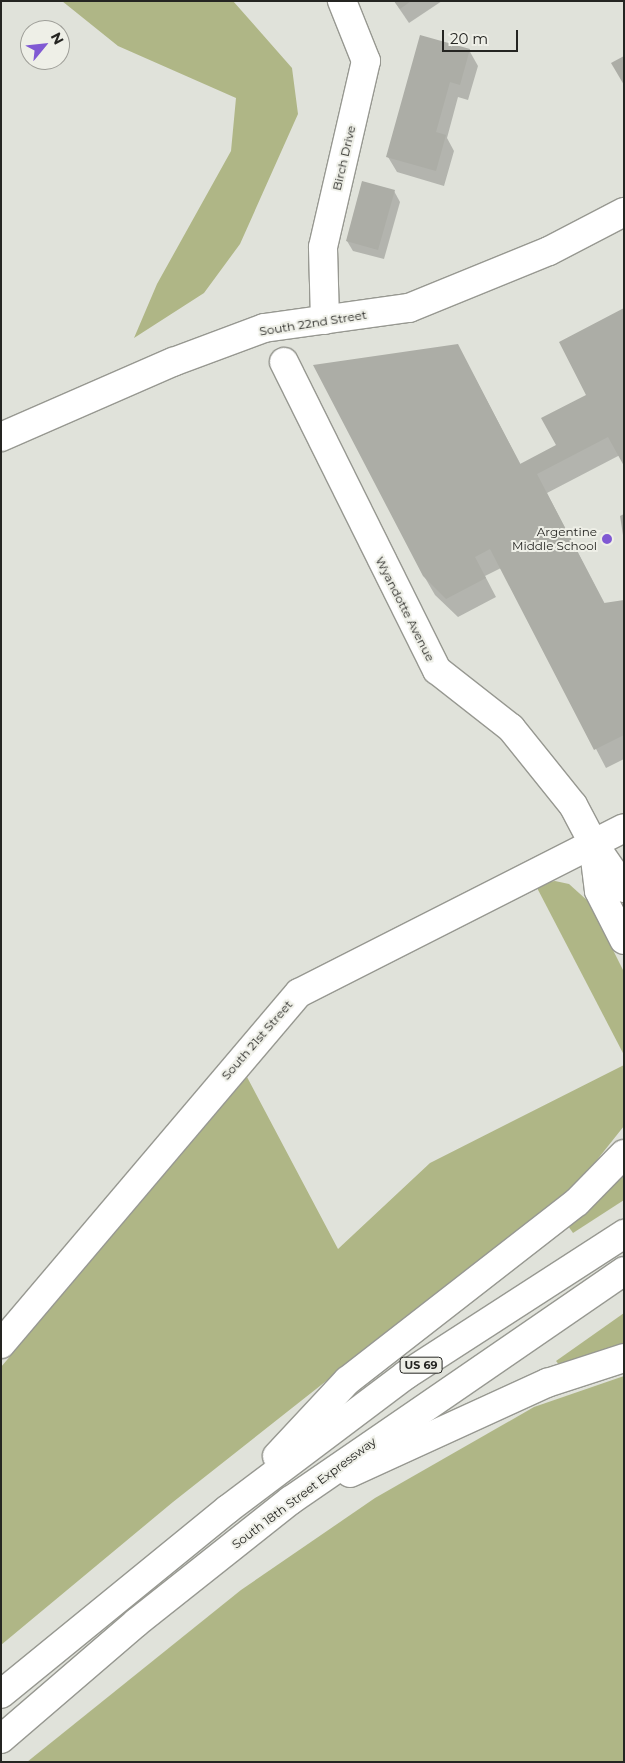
<!DOCTYPE html>
<style>
body{margin:0}
#map{position:relative;width:625px;height:1763px;overflow:hidden;background:#e0e2da;font-family:Montserrat,sans-serif}
div>[style]{position:absolute}
[style*='--x']{left:calc(var(--x)*1px);top:calc(var(--y)*1px);width:calc(var(--w)*1px);rotate:calc(var(--a)*1deg)}
.green>*{inset:0;background:#afb686}
.shadow>*{inset:0;background:#0003}
.building>*{inset:0;background:#acada6}
.roads{filter:drop-shadow(1px 0 #979891) drop-shadow(-1px 0 #979891) drop-shadow(0 1px #979891) drop-shadow(0 -1px #979891)}
.minor>*{height:28px;margin:-14px;padding:0 14px;transform-origin:14px;border-radius:14px;background:#fff}
.highway>*{height:28px;margin:-14px;padding:0 14px;transform-origin:14px;border-radius:14px;background:#fff}
.dots>*{width:14px;height:14px;translate:-50% -50%;box-sizing:border-box;border:2px solid #eeefe7;border-radius:50%}
span{translate:-50% -50%;white-space:nowrap;text-align:center;line-height:1.15;-webkit-text-stroke:4px #eeefe7;paint-order:stroke}
.shield-label span{padding:1px 4px;background:#eeefe7;border:1px solid;border-radius:4px;-webkit-text-stroke-width:0}
.shield-label{font-size:11px;color:#252522;font-weight:700}
.street-label{font-size:12px;color:#252522}
.poi-label{font-size:12px;color:#252522}
.right{translate:-100% -50%;text-align:right}
.frame{position:absolute;inset:0;border:2px solid #252522;pointer-events:none}
.north{position:absolute;left:20px;top:20px;width:50px;height:50px;box-sizing:border-box;background:#eeefe7;border:1px solid #9e9e98;border-radius:50%;rotate:62deg;font-size:14px;font-weight:700;line-height:20px;text-align:center;color:#252522}
.north::after{content:'';display:block;margin:auto;width:18px;height:22px;background:#8059d3;clip-path:polygon(50% 0,100% 100%,50% 72%,0 100%)}
.scale{position:absolute;left:442px;top:30px;width:76px;height:22px;box-sizing:border-box;border:2px solid #252522;border-top:0;padding-left:6px;font-size:15px;line-height:18px;white-space:nowrap;color:#252522;-webkit-text-stroke:4px #eeefe7;paint-order:stroke}
</style>
<div id="map">
<div class="green">
<i style="clip-path:polygon(62px 1px,233px 1px,292px 68px,298px 114px,240px 244px,204px 293px,134px 338px,157px 284px,231px 151px,236px 98px,118px 46px)"></i>
<i style="clip-path:polygon(555px 881px,569px 884px,589px 902px,624px 972px,624px 1055px,535px 884px)"></i>
<i style="clip-path:polygon(624px 1065px,624px 1126px,581px 1180px,173px 1502px,1px 1645px,1px 1367px,247px 1077px,338px 1249px,430px 1163px)"></i>
<i style="clip-path:polygon(624px 1174px,624px 1200px,573px 1233px,566px 1223px)"></i>
<i style="clip-path:polygon(624px 1313px,624px 1352px,562px 1368px,556px 1361px)"></i>
<i style="clip-path:polygon(624px 1376px,624px 1762px,27px 1762px,241px 1590px,375px 1498px,534px 1407px)"></i>
</div>
<div class="shadow">
<i style="clip-path:polygon(394px 1px,442px 1px,409px 23px)"></i>
<i style="clip-path:polygon(469px 50px,478px 66px,468px 100px,458px 97px,447px 138px,454px 151px,444px 186px,397px 172px,388px 157px)"></i>
<i style="clip-path:polygon(394px 191px,400px 202px,384px 259px,353px 251px,347px 241px)"></i>
<i style="clip-path:polygon(468px 365px,521px 465px,558px 446px,588px 395px,620px 455px,547px 493px,605px 604px,624px 601px,624px 759px,606px 768px,501px 568px,485px 576px,496px 597px,458px 617px,435px 595px,424px 576px)"></i>
</div>
<div class="building">
<i style="clip-path:polygon(394px 1px,411px 1px,400px 9px)"></i>
<i style="clip-path:polygon(420px 35px,470px 49px,460px 85px,450px 82px,436px 132px,446px 135px,436px 171px,386px 157px)"></i>
<i style="clip-path:polygon(624px 56px,624px 85px,611px 63px)"></i>
<i style="clip-path:polygon(362px 181px,395px 190px,378px 250px,346px 241px)"></i>
<i style="clip-path:polygon(624px 308px,624px 466px,608px 437px,537px 474px,604px 603px,624px 600px,624px 735px,594px 750px,490px 549px,475px 557px,486px 578px,446px 599px,423px 576px,313px 365px,458px 344px,520px 464px,556px 445px,541px 418px,586px 395px,559px 342px)"></i>
<i style="clip-path:polygon(624px 514px,624px 535px,623px 535px,620px 516px)"></i>
</div>
<div class="roads">
<div class="minor">
<i style="--x:325;--y:320;--w:73;--a:-91.6"></i>
<i style="--x:323;--y:247;--w:191;--a:-77"></i>
<i style="--x:366;--y:61;--w:65;--a:-111.8"></i>
<i style="--x:284;--y:362;--w:344;--a:63.6"></i>
<i style="--x:437;--y:670;--w:94;--a:38.1"></i>
<i style="--x:511;--y:728;--w:99;--a:51.2"></i>
<i style="--x:573;--y:805;--w:43;--a:62.2"></i>
<i style="--x:1;--y:437;--w:188;--a:-23.6"></i>
<i style="--x:173;--y:362;--w:97;--a:-20.5"></i>
<i style="--x:264;--y:328;--w:146;--a:-7.9"></i>
<i style="--x:409;--y:308;--w:151;--a:-22.2"></i>
<i style="--x:549;--y:251;--w:85;--a:-27.5"></i>
<i style="--x:1;--y:1344;--w:460;--a:-49.7"></i>
<i style="--x:299;--y:993;--w:364;--a:-26.9"></i>
</div>
<div class="highway">
<i style="--x:593;--y:843;--w:48;--a:82.9"></i>
<i style="--x:599;--y:891;--w:55;--a:63"></i>
<i style="--x:595;--y:846;--w:51;--a:55.4"></i>
<i style="--x:277;--y:1456;--w:103;--a:-47"></i>
<i style="--x:347;--y:1381;--w:291;--a:-37.9"></i>
<i style="--x:577;--y:1202;--w:67;--a:-45.6"></i>
<i style="--x:350;--y:1473;--w:217;--a:-24.6"></i>
<i style="--x:547;--y:1383;--w:81;--a:-18"></i>
<i style="--x:1;--y:1694;--w:293;--a:-39.2"></i>
<i style="--x:228;--y:1509;--w:223;--a:-37"></i>
<i style="--x:406;--y:1375;--w:260;--a:-32.9"></i>
<i style="--x:1;--y:1739;--w:179;--a:-40.7"></i>
<i style="--x:137;--y:1622;--w:196;--a:-38.4"></i>
<i style="--x:291;--y:1500;--w:404;--a:-34.5"></i>
</div>
</div>
<div class="dots">
<i style="left:607px;top:539px;background:#8059d3"></i>
</div>
<div class="shield-label">
<span style="left:421px;top:1365px">US 69</span>
</div>
<div class="street-label">
<span style="left:344px;top:158px;rotate:-77deg">Birch Drive</span>
<span style="left:313px;top:323px;rotate:-9deg">South 22nd Street</span>
<span style="left:405px;top:609px;rotate:63deg">Wyandotte Avenue</span>
<span style="left:257px;top:1040px;rotate:-49deg">South 21st Street</span>
<span style="left:304px;top:1493px;rotate:-37deg">South 18th Street Expressway</span>
</div>
<div class="poi-label">
<span class="right" style="left:597px;top:539px">Argentine<br>Middle School</span>
</div>
<div class="frame"></div>
<div class="north">N</div>
<div class="scale">20 m</div>
</div>
